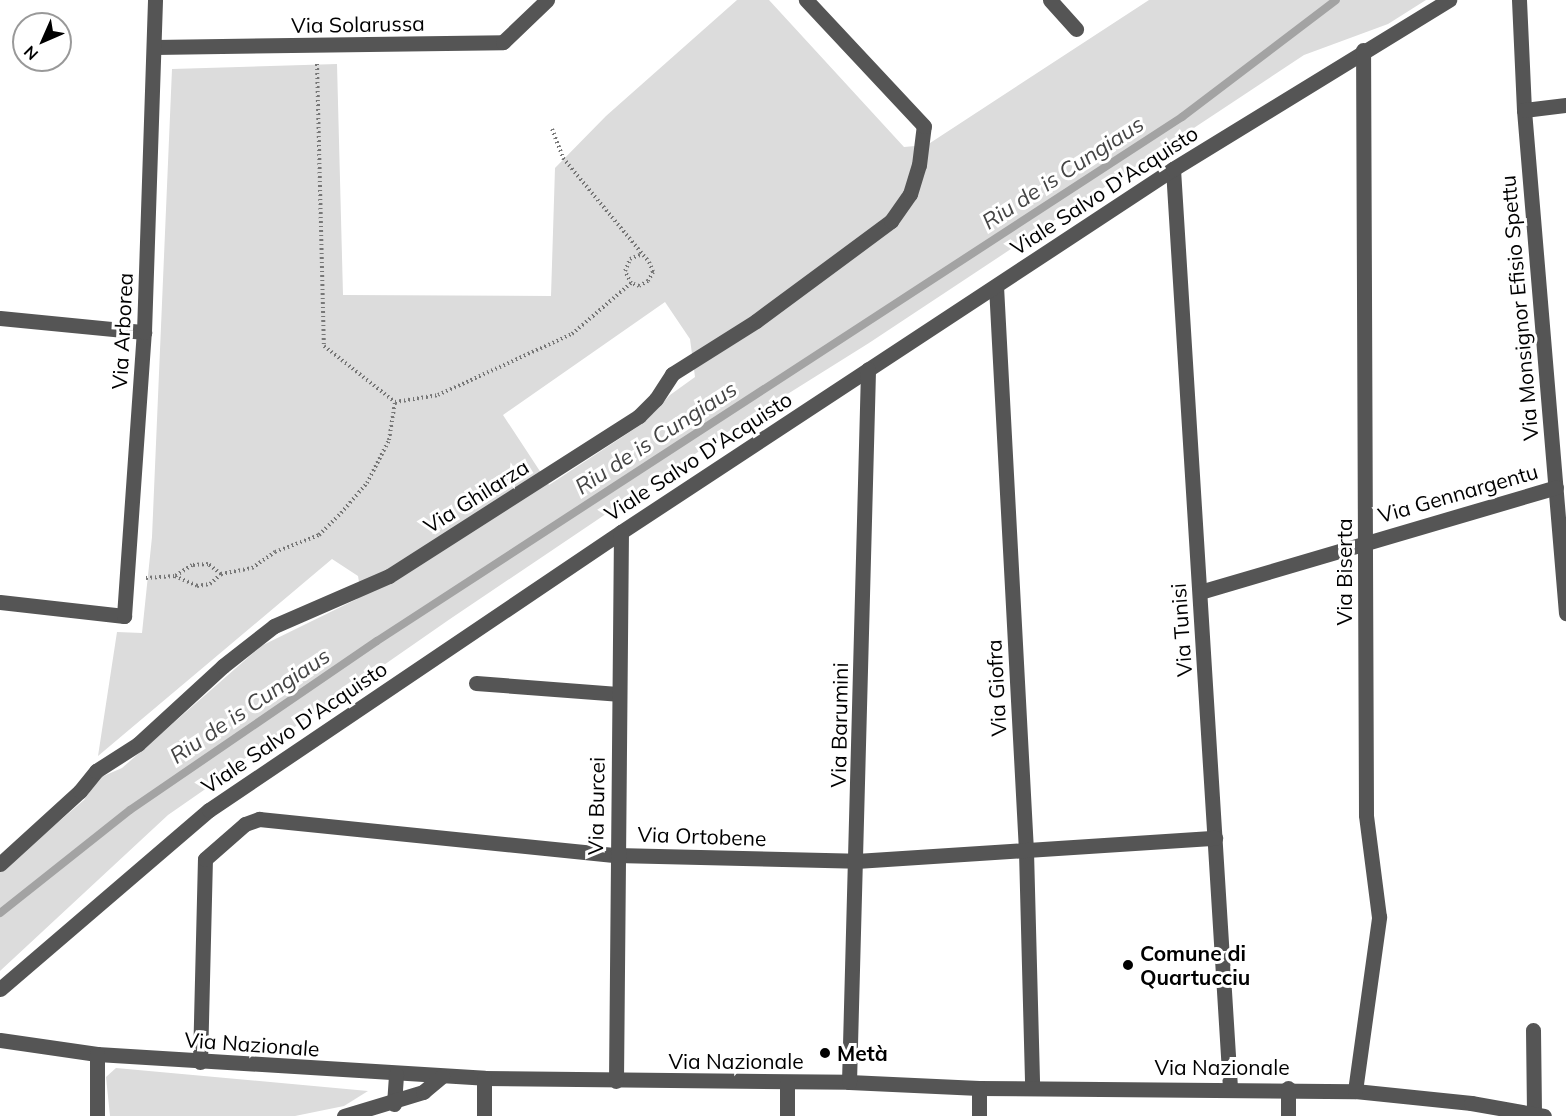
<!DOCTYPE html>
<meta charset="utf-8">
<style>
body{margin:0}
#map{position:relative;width:1566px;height:1116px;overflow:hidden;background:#fff;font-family:Mulish,sans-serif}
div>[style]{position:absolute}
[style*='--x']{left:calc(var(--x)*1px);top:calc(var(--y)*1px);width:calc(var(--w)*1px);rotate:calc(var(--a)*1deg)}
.green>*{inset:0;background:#dcdcdc}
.stream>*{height:8px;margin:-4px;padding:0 4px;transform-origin:4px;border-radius:4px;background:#a3a3a3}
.path>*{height:4px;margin-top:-2px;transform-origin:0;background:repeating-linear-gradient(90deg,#777 0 1.5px,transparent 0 4.5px)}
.minor>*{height:15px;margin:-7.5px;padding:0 7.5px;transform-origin:7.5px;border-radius:7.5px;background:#555}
.dots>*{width:16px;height:16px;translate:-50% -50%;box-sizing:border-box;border:3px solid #fff;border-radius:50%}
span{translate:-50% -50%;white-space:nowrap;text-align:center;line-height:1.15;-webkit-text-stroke:6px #fff;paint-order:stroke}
.street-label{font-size:21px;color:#000}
.poi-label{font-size:21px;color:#000;font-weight:700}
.left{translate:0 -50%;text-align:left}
.water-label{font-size:22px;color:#444;font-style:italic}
.north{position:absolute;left:12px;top:12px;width:60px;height:60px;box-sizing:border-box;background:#fff;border:2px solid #999;border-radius:50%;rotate:225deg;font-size:16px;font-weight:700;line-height:24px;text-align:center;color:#000}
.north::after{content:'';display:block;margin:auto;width:21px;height:27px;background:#000;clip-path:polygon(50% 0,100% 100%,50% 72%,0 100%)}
</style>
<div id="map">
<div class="green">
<i style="clip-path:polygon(evenodd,737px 0,769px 0,904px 147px,927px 145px,1149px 0,1426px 0,1388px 24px,1304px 55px,869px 343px,738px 425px,450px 619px,168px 815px,0 971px,0 872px,84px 800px,99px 778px,122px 768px,261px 646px,357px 599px,360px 588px,358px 576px,332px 559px,98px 756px,117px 632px,142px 633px,152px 537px,172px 69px,337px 64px,343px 295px,551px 296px,555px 168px,606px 116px,737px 0,665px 302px,690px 339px,695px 377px,670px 395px,642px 424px,549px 485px,503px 415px,665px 302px)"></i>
<i style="clip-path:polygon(116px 1068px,368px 1091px,344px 1106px,295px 1116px,110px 1116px,106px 1077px)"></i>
</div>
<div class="stream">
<i style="--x:0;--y:913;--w:166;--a:-38.4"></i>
<i style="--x:130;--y:810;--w:299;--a:-34.4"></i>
<i style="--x:377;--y:641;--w:961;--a:-33.06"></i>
<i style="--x:1182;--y:117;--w:193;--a:-37.2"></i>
</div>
<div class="path">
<i style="--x:317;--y:64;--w:282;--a:88.6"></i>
<i style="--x:324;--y:346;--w:90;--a:38.3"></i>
<i style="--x:395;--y:402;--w:44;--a:-9.2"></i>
<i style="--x:438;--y:395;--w:147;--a:-24.5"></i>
<i style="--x:572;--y:334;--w:78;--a:-40.8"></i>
<i style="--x:552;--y:129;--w:31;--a:69"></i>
<i style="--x:563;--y:158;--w:135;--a:50.4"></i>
<i style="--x:649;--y:262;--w:11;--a:68"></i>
<i style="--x:653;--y:272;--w:10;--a:119"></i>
<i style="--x:648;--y:281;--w:10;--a:151"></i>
<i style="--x:639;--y:286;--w:9;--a:-159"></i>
<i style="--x:631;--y:283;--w:13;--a:-117"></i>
<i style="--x:625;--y:271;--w:13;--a:-67"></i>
<i style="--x:630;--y:259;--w:11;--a:-22"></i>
<i style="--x:221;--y:574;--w:32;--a:-11"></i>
<i style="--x:252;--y:568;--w:28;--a:-35"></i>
<i style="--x:275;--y:552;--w:47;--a:-21.1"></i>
<i style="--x:319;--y:535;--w:31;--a:-45"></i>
<i style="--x:341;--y:513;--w:40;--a:-49"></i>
<i style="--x:367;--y:483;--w:48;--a:-62.9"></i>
<i style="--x:389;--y:440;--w:38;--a:-81"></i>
<i style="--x:146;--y:578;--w:29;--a:-4"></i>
<i style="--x:175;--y:576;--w:24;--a:24"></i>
<i style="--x:197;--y:586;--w:13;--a:-9"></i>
<i style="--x:210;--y:584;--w:15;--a:-42"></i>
<i style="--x:221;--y:574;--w:16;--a:-142"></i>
<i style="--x:208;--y:564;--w:16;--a:176"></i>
<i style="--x:192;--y:565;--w:20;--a:147"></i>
</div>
<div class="minor">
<i style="--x:1050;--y:0;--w:39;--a:48"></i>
<i style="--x:1519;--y:0;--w:110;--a:87.4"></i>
<i style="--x:1524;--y:110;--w:505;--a:85.23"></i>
<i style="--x:154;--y:47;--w:349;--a:-0.8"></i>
<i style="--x:503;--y:42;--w:61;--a:-43.7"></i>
<i style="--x:1524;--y:110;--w:42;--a:-6.8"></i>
<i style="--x:1173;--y:169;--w:921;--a:86.45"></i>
<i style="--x:996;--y:286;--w:566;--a:86.96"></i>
<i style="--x:1026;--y:851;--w:237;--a:88.5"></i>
<i style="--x:0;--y:318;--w:145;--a:5.6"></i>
<i style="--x:1200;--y:592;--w:371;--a:-16.4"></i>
<i style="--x:0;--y:602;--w:125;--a:6.4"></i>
<i style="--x:124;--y:616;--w:285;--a:-86"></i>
<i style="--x:144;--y:332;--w:332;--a:-88.1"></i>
<i style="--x:476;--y:683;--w:142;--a:4.4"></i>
<i style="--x:0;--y:864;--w:108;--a:-42.4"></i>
<i style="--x:80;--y:791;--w:26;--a:-51"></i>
<i style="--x:96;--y:771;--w:50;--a:-32.7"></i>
<i style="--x:138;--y:744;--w:115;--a:-42.5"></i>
<i style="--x:223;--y:666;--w:65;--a:-38.1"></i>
<i style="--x:274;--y:626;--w:125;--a:-23.5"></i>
<i style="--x:389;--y:576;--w:297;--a:-32.6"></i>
<i style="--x:639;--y:416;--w:24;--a:-45"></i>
<i style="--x:656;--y:399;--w:30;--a:-57"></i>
<i style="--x:672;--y:374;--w:99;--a:-32.2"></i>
<i style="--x:756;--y:321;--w:168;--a:-36.5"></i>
<i style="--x:891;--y:221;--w:33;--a:-55"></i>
<i style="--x:910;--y:194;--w:30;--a:-73"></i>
<i style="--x:919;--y:165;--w:39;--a:-83"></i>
<i style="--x:924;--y:126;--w:173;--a:-133.1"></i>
<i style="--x:0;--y:989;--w:275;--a:-40.6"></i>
<i style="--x:209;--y:810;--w:497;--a:-34"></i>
<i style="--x:621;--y:532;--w:661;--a:-33.33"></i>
<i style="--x:1173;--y:169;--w:324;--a:-31.5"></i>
<i style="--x:1533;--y:1030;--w:83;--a:89.3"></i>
<i style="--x:0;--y:1040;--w:98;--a:8.2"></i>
<i style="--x:97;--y:1054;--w:388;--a:3.5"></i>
<i style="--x:484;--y:1078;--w:365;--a:0.6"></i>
<i style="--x:849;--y:1082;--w:130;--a:2.6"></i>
<i style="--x:979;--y:1088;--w:376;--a:0.5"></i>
<i style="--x:1355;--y:1091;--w:117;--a:5.9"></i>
<i style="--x:1471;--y:1103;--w:74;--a:10.1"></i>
<i style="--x:97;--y:1054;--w:62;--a:90"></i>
<i style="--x:200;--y:1062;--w:203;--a:-88.6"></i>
<i style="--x:205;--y:859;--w:53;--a:-41.2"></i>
<i style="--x:245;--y:824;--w:15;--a:-20"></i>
<i style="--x:259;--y:819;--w:359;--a:5.8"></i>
<i style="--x:616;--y:855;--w:240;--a:1.4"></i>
<i style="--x:856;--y:861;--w:360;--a:-3.7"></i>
<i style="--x:484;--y:1078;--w:38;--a:90"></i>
<i style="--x:616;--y:1081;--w:549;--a:-89.48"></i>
<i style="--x:787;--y:1082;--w:34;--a:90"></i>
<i style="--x:849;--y:1082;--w:713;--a:-88.47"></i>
<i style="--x:1288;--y:1088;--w:28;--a:90"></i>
<i style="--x:1355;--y:1091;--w:176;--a:-82.1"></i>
<i style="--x:1379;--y:917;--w:103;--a:-97.3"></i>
<i style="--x:1366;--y:815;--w:765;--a:-90.22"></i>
<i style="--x:394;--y:1104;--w:30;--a:-86"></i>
<i style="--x:344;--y:1116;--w:83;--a:-16.9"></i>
<i style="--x:423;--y:1092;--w:25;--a:-40"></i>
<i style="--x:979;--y:1116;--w:28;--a:-90"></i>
</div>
<div class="dots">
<i style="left:1128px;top:965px;background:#000"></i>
<i style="left:825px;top:1053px;background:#000"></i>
</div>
<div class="street-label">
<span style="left:358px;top:24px;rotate:-1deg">Via Solarussa</span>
<span style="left:1104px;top:190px;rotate:-33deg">Viale Salvo D'Acquisto</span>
<span style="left:1519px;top:308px;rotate:-95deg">Via Monsignor Efisio Spettu</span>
<span style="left:122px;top:331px;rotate:-87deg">Via Arborea</span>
<span style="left:698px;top:456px;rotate:-33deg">Viale Salvo D'Acquisto</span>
<span style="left:1458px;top:493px;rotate:-16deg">Via Gennargentu</span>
<span style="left:476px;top:496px;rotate:-32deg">Via Ghilarza</span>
<span style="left:1344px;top:572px;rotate:-90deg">Via Biserta</span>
<span style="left:1181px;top:630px;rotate:-94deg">Via Tunisi</span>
<span style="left:996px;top:688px;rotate:-93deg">Via Giofra</span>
<span style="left:839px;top:725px;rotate:-89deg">Via Barumini</span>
<span style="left:294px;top:727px;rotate:-34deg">Viale Salvo D'Acquisto</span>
<span style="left:596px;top:806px;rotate:-89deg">Via Burcei</span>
<span style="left:702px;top:836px;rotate:2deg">Via Ortobene</span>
<span style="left:252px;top:1044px;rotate:4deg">Via Nazionale</span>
<span style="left:736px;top:1061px">Via Nazionale</span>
<span style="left:1222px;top:1067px">Via Nazionale</span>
</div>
<div class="poi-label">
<span class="left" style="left:1140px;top:965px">Comune di<br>Quartucciu</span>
<span class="left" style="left:837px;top:1053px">Metà</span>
</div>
<div class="water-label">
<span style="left:1063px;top:173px;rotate:-33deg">Riu de is Cungiaus</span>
<span style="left:656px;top:438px;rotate:-33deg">Riu de is Cungiaus</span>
<span style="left:250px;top:706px;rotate:-34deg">Riu de is Cungiaus</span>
</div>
<div class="north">N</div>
</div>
